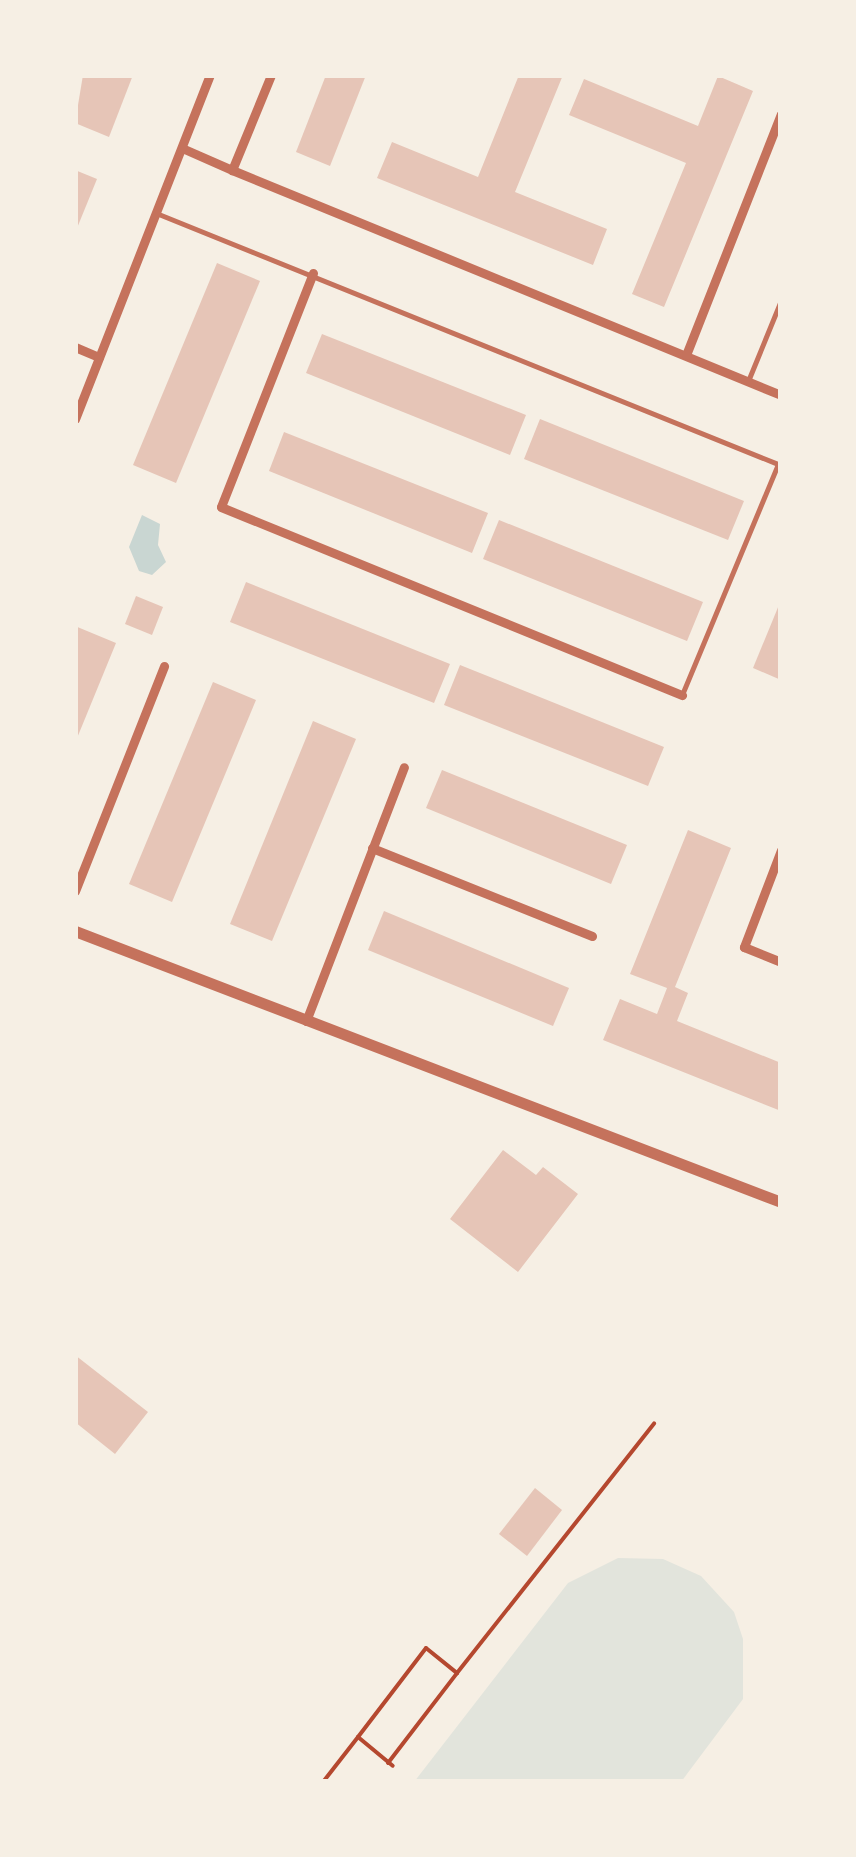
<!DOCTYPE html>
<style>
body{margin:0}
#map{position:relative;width:856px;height:1857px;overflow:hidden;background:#f6efe4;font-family:"Titillium Web",sans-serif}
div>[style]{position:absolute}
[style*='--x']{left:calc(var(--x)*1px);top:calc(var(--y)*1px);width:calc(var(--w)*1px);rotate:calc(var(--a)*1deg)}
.green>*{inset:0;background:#e2e4dc}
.water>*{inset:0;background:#c9d6d2}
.building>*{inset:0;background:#e6c5b7}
.path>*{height:4px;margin:-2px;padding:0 2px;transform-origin:2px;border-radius:2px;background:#b5482f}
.service>*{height:5px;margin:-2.5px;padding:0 2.5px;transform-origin:2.5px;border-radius:2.5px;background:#c5725c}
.minor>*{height:9px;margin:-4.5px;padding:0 4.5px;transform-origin:4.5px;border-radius:4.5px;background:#c5725c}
.tertiary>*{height:11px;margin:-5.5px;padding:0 5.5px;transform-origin:5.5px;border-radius:5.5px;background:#c5725c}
span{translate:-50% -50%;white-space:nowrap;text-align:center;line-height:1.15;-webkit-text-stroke:8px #f6efe4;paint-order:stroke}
.frame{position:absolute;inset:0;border:78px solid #f6efe4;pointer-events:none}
</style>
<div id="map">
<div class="green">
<i style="clip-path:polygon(618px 1558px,663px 1559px,701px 1576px,734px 1612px,743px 1639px,743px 1699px,681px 1782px,414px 1782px,568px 1583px)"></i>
</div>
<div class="water">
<i style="clip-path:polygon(142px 515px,160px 524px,158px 545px,166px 562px,152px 575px,139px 571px,129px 547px)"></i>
</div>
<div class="building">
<i style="clip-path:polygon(83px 75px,133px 75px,109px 137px,75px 123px)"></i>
<i style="clip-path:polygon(326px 75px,366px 75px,330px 166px,296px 152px)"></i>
<i style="clip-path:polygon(519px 75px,563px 75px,515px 192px,607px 229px,593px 265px,377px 178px,392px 142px,478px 177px)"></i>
<i style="clip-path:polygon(718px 76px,753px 91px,664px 307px,632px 294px,686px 163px,569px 115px,584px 79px,698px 126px)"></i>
<i style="clip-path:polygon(75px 170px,97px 179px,75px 233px)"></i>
<i style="clip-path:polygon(217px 263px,260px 281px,176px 483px,133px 465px)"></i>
<i style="clip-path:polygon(322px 334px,526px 415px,510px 455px,306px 373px)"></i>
<i style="clip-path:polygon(540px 419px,744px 501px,728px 540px,524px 459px)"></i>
<i style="clip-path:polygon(284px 432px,488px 513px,472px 553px,269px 471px)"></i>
<i style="clip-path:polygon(499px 520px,703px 602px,687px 641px,483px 559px)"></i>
<i style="clip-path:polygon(246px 582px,450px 664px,434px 703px,230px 622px)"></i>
<i style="clip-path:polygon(136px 596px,163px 607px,152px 635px,125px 624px)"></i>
<i style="clip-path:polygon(781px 600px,781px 680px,753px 668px)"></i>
<i style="clip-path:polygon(75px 626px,116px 643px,75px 743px)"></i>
<i style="clip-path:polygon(460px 665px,664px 747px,648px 786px,444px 705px)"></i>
<i style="clip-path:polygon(213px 682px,256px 700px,172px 902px,129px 884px)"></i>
<i style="clip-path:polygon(313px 721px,356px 739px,272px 941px,230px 924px)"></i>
<i style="clip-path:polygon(442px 770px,627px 845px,611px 884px,426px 808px)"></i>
<i style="clip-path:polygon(688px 830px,731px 848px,675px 987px,688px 993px,677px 1021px,781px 1063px,781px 1111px,603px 1040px,620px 999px,657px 1014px,667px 988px,630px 974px)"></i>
<i style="clip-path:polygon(384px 911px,569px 988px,553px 1026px,368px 950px)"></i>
<i style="clip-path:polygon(503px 1150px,536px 1175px,543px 1167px,578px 1194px,518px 1272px,450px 1219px)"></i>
<i style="clip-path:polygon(75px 1355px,148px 1412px,115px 1454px,75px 1422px)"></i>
<i style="clip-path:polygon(535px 1488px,562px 1510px,527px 1556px,499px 1534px)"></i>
</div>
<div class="path">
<i style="--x:358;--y:1737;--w:112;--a:-52.6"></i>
<i style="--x:426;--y:1648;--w:40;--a:39"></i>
<i style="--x:457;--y:1673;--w:318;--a:-51.7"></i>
<i style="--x:388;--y:1763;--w:113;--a:-52.5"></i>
<i style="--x:323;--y:1782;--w:57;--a:-52.1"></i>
<i style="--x:358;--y:1737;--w:45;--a:39.6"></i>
</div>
<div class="service">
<i style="--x:156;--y:213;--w:671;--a:21.98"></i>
<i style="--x:778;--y:464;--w:250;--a:112.6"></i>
<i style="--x:748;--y:381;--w:87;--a:-67.8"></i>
</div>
<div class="minor">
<i style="--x:271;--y:75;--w:103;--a:112.3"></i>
<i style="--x:232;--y:170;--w:593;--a:22.29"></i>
<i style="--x:182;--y:148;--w:55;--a:23.7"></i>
<i style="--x:313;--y:273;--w:251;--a:111.5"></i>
<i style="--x:221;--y:507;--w:498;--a:22.2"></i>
<i style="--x:75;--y:347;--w:26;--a:23"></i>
<i style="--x:686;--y:355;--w:259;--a:-68.5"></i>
<i style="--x:75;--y:419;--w:370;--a:-68.6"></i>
<i style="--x:372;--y:848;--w:237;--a:21.8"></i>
<i style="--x:781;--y:850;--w:104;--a:110.9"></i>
<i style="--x:744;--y:947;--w:40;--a:22"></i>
<i style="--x:75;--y:891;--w:242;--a:-68.4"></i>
<i style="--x:306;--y:1021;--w:272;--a:-68.9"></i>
</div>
<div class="tertiary">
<i style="--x:75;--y:931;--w:756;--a:21"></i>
</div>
<div class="frame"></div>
</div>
